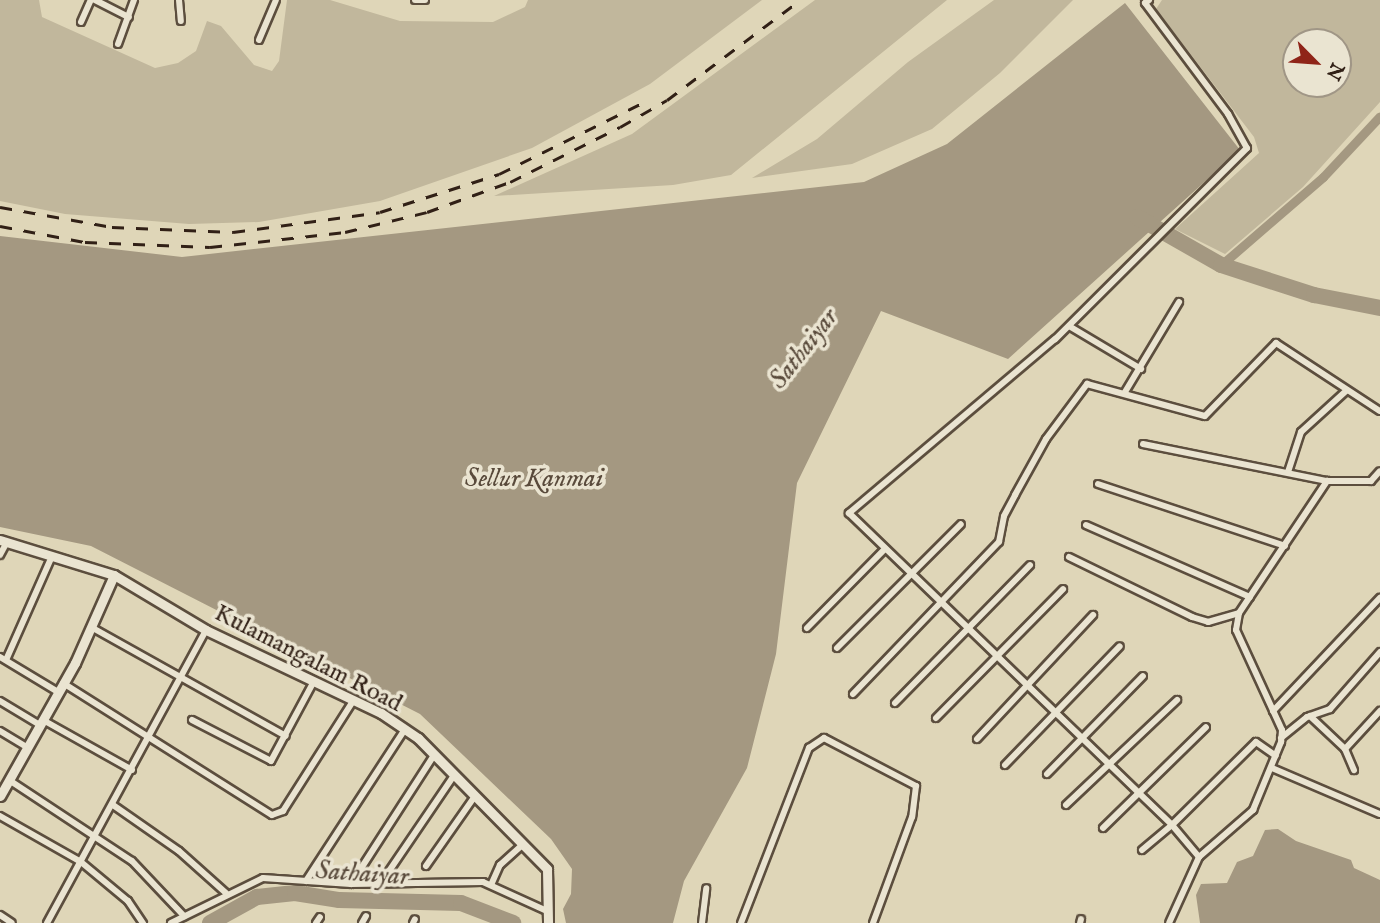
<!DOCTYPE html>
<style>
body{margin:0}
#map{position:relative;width:1380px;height:923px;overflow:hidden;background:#dfd6b8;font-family:"IM FELL English",serif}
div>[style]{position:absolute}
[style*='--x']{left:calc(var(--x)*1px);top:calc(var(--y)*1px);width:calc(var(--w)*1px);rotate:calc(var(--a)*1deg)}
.green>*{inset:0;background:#c1b79c}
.water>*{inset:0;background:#a49881}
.canal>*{height:9px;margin:-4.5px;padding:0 4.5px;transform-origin:4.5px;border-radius:4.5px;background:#a49881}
.river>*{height:16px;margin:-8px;padding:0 8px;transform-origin:8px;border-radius:8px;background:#a49881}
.roads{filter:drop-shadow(2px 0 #5c4e3e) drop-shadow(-2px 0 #5c4e3e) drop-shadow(0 2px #5c4e3e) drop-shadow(0 -2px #5c4e3e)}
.street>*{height:6px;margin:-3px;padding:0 3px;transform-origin:3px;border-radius:3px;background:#eae4d1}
.secondary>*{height:9px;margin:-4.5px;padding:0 4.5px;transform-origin:4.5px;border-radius:4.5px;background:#eae4d1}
.rail>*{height:2.5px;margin-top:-1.25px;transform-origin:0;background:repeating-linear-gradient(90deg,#312016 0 12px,transparent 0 24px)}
span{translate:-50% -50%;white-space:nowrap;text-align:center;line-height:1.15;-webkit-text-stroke:7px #eae4d1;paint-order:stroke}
.street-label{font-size:24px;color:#312016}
.water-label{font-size:26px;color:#594a3b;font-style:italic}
.north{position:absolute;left:1282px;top:28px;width:70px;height:70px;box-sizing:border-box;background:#eae4d1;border:2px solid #a09686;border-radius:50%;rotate:115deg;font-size:19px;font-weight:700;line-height:28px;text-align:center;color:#312016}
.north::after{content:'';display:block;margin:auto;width:24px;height:32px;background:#8f2418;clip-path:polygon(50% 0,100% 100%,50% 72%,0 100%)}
</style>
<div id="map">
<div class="green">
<i style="clip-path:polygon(0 0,39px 0,42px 17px,155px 68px,178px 63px,196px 51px,207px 21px,221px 26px,254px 65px,272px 71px,279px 61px,287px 0,330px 0,400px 21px,493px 22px,525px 7px,528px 0,762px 0,650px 84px,532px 148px,380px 201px,259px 222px,189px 224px,65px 214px,0 201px)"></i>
<i style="clip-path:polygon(815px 0,947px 0,731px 175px,673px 185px,494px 196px,632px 134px)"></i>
<i style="clip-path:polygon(994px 0,1073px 0,1000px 73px,932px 129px,852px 164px,752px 178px,817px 139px,908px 62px)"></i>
<i style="clip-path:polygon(evenodd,1162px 0,1380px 0,1380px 102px,1303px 187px,1225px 254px,1175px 229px,1259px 153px,1254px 137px,1156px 9px,1162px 0,1296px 42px,1338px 42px,1338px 84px,1296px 84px,1296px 42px)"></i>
</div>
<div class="water">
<i style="clip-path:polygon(1125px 3px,1240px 150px,1008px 359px,881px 311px,797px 483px,776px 654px,747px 768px,684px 881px,673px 923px,566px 923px,563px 909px,571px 894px,572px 869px,551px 839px,420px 714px,91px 546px,0 527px,0 236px,182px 257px,864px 182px,947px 144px)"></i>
<i style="clip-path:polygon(1278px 829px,1296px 841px,1351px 860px,1354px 868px,1380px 880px,1380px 923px,1200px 923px,1196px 895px,1201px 884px,1227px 883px,1237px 862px,1253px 856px,1265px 830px)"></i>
</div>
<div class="canal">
<i style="--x:1221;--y:265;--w:135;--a:-40.8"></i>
<i style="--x:1323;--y:177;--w:83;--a:-46.9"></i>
</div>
<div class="river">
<i style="--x:1137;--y:217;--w:97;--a:29.7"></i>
<i style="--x:1221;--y:265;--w:98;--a:17.9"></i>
<i style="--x:1314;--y:295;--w:67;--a:11.1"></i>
<i style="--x:210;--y:923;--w:54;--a:-29"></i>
<i style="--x:257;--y:897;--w:38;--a:-6"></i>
<i style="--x:295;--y:893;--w:45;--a:9"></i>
<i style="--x:339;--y:900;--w:122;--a:1.4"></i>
<i style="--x:461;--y:903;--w:56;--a:21"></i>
</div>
<div class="roads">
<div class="street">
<i style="--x:95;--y:0;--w:38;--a:27"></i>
<i style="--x:179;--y:0;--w:21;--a:85"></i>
<i style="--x:415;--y:0;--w:10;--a:0"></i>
<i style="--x:1149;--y:0;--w:5;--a:143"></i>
<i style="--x:1145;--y:3;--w:139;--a:53.2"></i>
<i style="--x:1228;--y:114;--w:39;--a:61"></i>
<i style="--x:1247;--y:148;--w:271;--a:135.1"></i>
<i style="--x:1055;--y:339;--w:270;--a:139.8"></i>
<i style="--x:849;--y:513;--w:449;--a:44"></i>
<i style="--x:1172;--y:825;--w:118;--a:-44.7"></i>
<i style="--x:1256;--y:742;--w:24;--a:35"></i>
<i style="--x:81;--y:22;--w:24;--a:-66"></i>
<i style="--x:259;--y:40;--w:43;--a:-67"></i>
<i style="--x:118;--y:44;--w:47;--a:-70"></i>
<i style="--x:1069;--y:326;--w:84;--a:30.8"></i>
<i style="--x:1125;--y:392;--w:105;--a:-59"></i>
<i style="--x:1143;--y:444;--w:188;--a:11.4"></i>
<i style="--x:1288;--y:472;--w:42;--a:-72"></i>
<i style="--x:1301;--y:432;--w:62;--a:-42.4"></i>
<i style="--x:1098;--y:484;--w:197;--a:18.3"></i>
<i style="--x:1086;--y:525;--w:179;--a:23.7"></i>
<i style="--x:0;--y:555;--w:15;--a:-62"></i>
<i style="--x:1069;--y:557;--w:137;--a:26"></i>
<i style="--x:1192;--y:617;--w:17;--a:17"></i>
<i style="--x:1208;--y:622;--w:32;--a:-16"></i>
<i style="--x:91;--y:627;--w:223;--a:29.2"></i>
<i style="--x:807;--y:628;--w:111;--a:-45.4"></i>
<i style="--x:837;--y:648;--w:175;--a:-45"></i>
<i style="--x:0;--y:657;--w:68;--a:31.1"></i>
<i style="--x:6;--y:660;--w:114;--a:-66.1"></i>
<i style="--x:63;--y:683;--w:247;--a:32.3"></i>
<i style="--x:272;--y:815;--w:12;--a:-20"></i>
<i style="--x:283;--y:811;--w:130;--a:-57.5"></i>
<i style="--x:853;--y:694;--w:211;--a:-46.2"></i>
<i style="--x:999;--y:542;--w:26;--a:-79"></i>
<i style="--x:1004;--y:516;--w:24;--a:-62"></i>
<i style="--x:1015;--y:495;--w:64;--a:-61"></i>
<i style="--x:1046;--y:439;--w:69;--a:-53.3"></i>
<i style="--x:1087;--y:384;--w:122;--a:15.2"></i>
<i style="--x:1205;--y:416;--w:102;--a:-45.8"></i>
<i style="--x:1276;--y:343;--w:124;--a:33.2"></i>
<i style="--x:0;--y:701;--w:47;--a:31"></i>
<i style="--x:895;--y:703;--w:193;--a:-45.6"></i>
<i style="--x:1273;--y:711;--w:156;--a:-46.6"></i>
<i style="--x:1310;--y:716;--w:48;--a:43.3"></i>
<i style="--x:1345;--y:749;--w:23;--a:67"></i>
<i style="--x:936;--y:718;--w:181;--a:-45.4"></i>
<i style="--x:43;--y:720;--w:102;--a:29.3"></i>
<i style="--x:192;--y:720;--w:89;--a:27.4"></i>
<i style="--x:271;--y:761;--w:89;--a:-61.7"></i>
<i style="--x:0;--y:731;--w:31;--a:31"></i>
<i style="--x:1281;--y:738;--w:33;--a:-39"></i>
<i style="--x:1307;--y:717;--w:24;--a:-19"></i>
<i style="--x:1330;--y:709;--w:76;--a:-48.7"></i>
<i style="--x:977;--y:739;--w:170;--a:-46.9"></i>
<i style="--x:1345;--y:749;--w:52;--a:-47.4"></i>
<i style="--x:1005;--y:765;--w:165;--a:-46"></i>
<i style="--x:1272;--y:768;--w:117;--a:23.1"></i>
<i style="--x:1047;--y:774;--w:137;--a:-45.6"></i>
<i style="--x:9;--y:780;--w:147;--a:33.4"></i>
<i style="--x:132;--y:861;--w:76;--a:46.6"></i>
<i style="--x:113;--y:805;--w:80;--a:34.9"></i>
<i style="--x:179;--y:851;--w:63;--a:41.8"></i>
<i style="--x:1066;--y:805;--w:153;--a:-43.4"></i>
<i style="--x:0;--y:816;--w:93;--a:29.6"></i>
<i style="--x:81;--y:862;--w:61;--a:39.7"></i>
<i style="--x:128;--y:901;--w:27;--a:56"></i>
<i style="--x:1103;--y:828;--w:144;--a:-44.4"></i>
<i style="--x:1142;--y:850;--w:39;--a:-40"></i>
<i style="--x:1172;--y:825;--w:42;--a:49.8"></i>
<i style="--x:1199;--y:857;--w:72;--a:114.4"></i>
<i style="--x:1199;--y:857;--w:72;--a:-41"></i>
<i style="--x:1253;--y:810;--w:74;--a:-67.6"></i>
<i style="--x:1281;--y:742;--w:12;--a:-85"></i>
<i style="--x:1282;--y:730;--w:110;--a:-114.7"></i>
<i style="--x:1236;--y:630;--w:17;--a:-80"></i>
<i style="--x:1239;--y:613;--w:159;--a:-56.3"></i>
<i style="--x:1327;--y:481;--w:44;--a:0"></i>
<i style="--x:1371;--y:481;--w:13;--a:-48"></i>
<i style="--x:426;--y:866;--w:85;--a:-55"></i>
<i style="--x:385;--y:877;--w:121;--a:-55.8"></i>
<i style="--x:306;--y:881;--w:181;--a:-56.9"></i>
<i style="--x:351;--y:884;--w:132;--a:-0.9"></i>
<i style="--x:483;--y:882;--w:72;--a:24.4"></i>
<i style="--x:491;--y:885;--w:22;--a:-66"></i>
<i style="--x:500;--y:865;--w:31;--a:-42"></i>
<i style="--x:0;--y:915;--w:14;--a:34"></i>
<i style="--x:47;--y:923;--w:333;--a:-61.5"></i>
<i style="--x:171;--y:923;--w:102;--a:-26.1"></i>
<i style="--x:263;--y:878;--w:88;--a:3.9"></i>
<i style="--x:351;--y:884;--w:153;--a:-57.2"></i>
<i style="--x:316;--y:923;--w:7;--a:-56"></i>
<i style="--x:362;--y:923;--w:8;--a:-60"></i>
<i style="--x:413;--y:923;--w:4;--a:-63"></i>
<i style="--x:702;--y:923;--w:35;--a:-83"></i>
<i style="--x:741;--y:923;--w:188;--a:-68.8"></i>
<i style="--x:809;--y:748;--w:18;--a:-34"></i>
<i style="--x:824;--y:738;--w:104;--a:27.6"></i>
<i style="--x:916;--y:786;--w:31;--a:97"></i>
<i style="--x:912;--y:817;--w:113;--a:110.2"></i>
<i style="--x:1080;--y:923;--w:4;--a:-76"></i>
</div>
<div class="secondary">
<i style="--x:0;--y:540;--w:119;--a:17.1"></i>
<i style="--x:114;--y:575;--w:107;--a:30.9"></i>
<i style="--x:206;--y:630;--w:194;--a:25.4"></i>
<i style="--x:381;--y:713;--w:45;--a:34"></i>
<i style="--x:418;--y:738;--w:184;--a:45.4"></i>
<i style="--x:547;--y:869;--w:54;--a:88.9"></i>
<i style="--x:0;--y:796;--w:153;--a:-60.6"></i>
<i style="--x:75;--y:663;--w:96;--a:-66.1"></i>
</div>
</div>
<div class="rail">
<i style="--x:0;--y:207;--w:114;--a:10.1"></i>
<i style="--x:112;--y:227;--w:121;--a:2.4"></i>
<i style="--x:233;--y:232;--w:148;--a:-7.7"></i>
<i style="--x:380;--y:212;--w:125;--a:-17.7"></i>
<i style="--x:499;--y:174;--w:160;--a:-26.4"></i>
<i style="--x:0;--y:226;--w:86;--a:10.7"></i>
<i style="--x:85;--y:242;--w:125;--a:2.3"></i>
<i style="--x:210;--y:247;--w:136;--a:-6.3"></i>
<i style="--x:345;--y:232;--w:84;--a:-13.7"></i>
<i style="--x:427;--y:212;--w:88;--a:-19.9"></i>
<i style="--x:510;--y:182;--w:123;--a:-26.6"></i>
<i style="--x:620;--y:127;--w:54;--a:-29.9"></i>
<i style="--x:667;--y:100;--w:166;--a:-36.9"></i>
</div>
<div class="street-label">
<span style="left:308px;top:659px;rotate:27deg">Kulamangalam Road</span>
</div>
<div class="water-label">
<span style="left:804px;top:349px;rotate:-52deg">Sathaiyar</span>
<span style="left:534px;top:479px">Sellur Kanmai</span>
<span style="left:362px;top:874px;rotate:4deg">Sathaiyar</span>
</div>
<div class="north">N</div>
</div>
